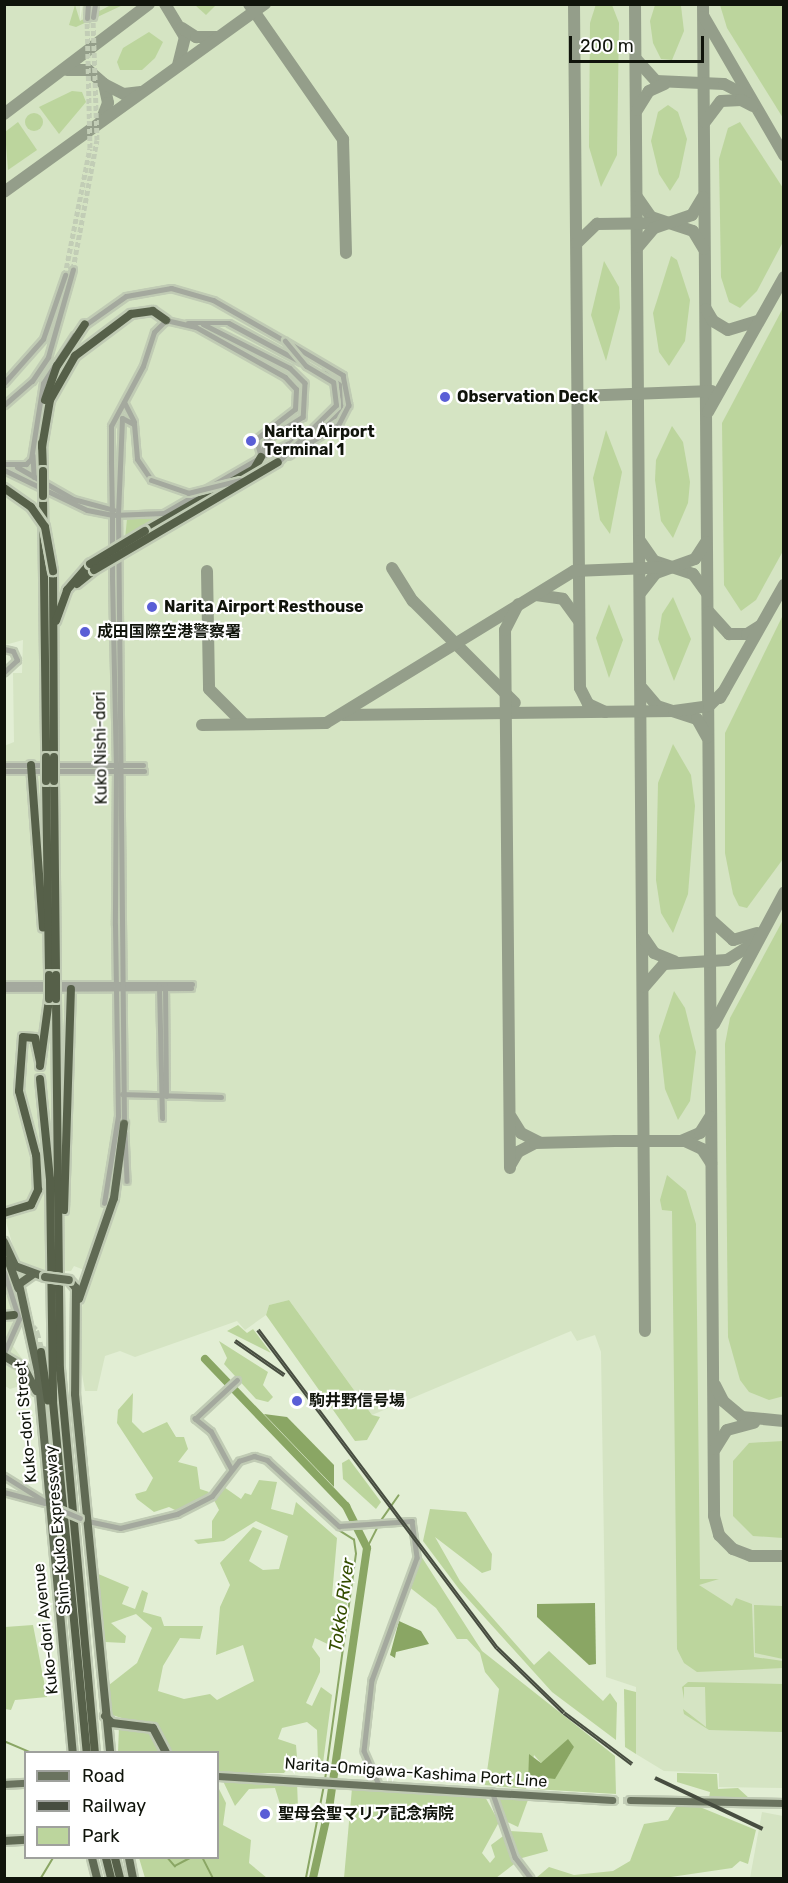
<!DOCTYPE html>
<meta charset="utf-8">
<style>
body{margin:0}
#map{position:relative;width:788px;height:1883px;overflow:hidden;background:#e2eed4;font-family:Rubik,"Noto Sans JP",sans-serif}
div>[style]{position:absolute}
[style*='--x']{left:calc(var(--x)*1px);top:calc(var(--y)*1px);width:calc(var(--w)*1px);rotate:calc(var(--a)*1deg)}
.built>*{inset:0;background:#d5e4c3}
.green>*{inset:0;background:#bcd59d}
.round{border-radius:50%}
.water>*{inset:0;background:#8aa664}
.stream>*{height:1.5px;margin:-0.75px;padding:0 0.75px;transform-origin:0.75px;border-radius:0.75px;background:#8aa664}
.river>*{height:8px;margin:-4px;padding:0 4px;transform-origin:4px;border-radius:4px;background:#8aa664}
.taxiway>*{height:12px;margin:-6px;padding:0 6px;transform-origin:6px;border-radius:6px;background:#949e8a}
.tertiary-tunnel>*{height:5px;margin-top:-2.5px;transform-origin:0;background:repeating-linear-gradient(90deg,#c2cdb6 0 5px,transparent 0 7.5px)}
.primary-tunnel>*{height:7px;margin-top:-3.5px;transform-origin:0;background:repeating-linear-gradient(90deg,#c2cdb6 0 7px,transparent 0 10.5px)}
.motorway-tunnel>*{height:8px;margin-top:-4px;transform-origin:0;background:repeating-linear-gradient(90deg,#c2cdb6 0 8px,transparent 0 12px)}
.roads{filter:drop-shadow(2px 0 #c0cbb4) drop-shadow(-2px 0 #c0cbb4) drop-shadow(0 2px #c0cbb4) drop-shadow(0 -2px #c0cbb4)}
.minor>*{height:4.5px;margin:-2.25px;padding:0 2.25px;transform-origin:2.25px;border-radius:2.25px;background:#a4a99e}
.tertiary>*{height:5px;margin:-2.5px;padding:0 2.5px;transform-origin:2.5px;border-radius:2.5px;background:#a4a99e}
.primary>*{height:7px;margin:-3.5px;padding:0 3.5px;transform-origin:3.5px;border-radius:3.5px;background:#6a735f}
.trunk>*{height:8px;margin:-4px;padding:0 4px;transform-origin:4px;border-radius:4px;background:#606a54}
.motorway>*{height:8px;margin:-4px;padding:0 4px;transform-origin:4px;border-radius:4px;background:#566049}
.rail>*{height:4px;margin-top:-2px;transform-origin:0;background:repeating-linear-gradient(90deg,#fff 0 4.5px,#474d40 0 9px);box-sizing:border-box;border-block:2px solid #474d40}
.bridges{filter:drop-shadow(2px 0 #c0cbb4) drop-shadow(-2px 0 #c0cbb4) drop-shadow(0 2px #c0cbb4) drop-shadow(0 -2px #c0cbb4)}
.tertiary-bridge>*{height:5px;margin:-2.5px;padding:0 2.5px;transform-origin:2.5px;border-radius:2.5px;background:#a4a99e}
.trunk-bridge>*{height:8px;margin:-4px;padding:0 4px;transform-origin:4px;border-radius:4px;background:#606a54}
.motorway-bridge>*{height:8px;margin:-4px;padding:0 4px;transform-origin:4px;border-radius:4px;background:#566049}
.dots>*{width:16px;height:16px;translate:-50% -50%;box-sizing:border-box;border:3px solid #fff;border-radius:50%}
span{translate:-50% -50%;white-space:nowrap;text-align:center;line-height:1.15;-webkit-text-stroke:4.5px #fff;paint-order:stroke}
.poi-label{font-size:16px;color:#10140b;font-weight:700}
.left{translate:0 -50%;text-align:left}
.street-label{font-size:16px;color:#10140b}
.water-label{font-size:18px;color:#354e00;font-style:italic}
.frame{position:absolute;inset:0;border:6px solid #10140b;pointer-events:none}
.legend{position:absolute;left:24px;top:1751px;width:195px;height:108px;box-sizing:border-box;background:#fff;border:2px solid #9fa19d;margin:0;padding:8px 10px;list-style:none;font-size:18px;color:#10140b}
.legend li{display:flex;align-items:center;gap:12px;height:30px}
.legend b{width:30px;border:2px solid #9fa19d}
.scale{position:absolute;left:569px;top:36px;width:135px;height:27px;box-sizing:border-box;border:3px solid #10140b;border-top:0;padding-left:8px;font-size:18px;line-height:21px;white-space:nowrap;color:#10140b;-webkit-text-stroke:4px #fff;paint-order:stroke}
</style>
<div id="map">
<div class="built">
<i style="clip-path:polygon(83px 4px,783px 5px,783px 1788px,719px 1787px,719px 1773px,664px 1771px,636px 1754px,636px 1687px,606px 1677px,601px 1352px,595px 1335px,577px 1341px,571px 1331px,372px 1415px,289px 1300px,269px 1305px,266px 1315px,245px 1330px,237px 1321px,135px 1357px,120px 1351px,105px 1356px,97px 1391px,85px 1391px,78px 1352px,80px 1314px,92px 1273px,74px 1266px,71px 1271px,38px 1270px,17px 1261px,5px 1218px,4px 746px,14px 742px,13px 673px,22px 673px,23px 640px,5px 645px,5px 5px,80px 5px,80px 21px)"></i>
<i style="clip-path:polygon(4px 1291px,15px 1312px,8px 1339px,23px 1360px,23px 1385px,10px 1389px,5px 1386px)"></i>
<i style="clip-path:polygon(762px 1812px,783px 1816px,783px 1878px,750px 1878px)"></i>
</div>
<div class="green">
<i style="clip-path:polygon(596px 4px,612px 5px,619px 23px,617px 155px,601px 187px,589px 147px,590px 23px)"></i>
<i style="clip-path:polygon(75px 5px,80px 21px,111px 5px,123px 5px,76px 27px,69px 25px)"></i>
<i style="clip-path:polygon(195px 5px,195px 4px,216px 5px,206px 15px)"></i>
<i style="clip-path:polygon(655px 5px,681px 6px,684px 31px,672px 60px,661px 59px,653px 43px,650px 21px)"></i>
<i style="clip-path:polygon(720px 5px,783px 5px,783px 118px,727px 28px)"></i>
<i style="clip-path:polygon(149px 32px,163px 42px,155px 58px,142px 70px,120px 70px,117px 62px,123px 48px)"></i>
<i style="clip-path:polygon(72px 91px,82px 92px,86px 102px,59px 134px,39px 107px)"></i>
<i style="clip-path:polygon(668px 105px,678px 112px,687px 139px,679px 177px,670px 191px,659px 174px,651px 141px,658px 112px)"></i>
<i class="round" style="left:25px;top:113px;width:18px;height:18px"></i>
<i style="clip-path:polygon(18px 122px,37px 150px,8px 170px,5px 132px)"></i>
<i style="clip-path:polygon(740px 122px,783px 188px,784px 240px,757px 291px,740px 308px,729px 302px,721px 277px,719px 159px,728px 128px)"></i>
<i style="clip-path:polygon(671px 256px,677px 260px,690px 300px,685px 341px,669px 366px,659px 352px,653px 313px)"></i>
<i style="clip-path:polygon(604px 261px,619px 287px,620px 308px,606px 361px,591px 315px)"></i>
<i style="clip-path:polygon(783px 308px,783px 551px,756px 600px,741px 611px,724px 585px,722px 423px)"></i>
<i style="clip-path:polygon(672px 426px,683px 442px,690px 482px,688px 503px,673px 538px,661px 521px,655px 480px,656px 460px)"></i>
<i style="clip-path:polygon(606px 430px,622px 472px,610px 534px,600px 520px,593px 478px)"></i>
<i style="clip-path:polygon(163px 517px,125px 539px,127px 519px)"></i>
<i style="clip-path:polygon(673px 597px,691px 639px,674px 681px,658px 639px,662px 614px)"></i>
<i style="clip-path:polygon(609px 604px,623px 640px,609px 678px,596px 638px)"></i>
<i style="clip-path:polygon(783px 615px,783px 859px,747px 908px,739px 906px,733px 894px,725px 853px,725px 733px)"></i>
<i style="clip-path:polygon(673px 744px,691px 775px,695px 806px,688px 894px,673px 933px,661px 913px,656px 880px,658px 783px)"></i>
<i style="clip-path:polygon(783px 920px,784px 1396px,769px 1400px,749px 1392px,740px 1380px,728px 1337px,725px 1044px,730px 1018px)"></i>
<i style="clip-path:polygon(674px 991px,685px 1008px,696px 1052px,690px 1101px,678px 1120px,665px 1089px,659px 1036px)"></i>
<i style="clip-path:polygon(667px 1175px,686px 1191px,696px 1224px,700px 1579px,719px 1579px,699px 1585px,732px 1606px,736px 1598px,752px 1604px,754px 1657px,783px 1661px,783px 1668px,697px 1672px,684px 1663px,677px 1649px,672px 1211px,662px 1210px,660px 1200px)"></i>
<i style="clip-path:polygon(289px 1300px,372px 1415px,380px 1417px,367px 1440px,355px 1441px,266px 1315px,269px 1305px)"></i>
<i style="clip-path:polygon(238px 1325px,247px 1333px,253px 1329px,271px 1353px,227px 1331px)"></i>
<i style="clip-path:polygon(219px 1341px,268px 1372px,263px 1385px,273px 1397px,268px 1402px,256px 1399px,224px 1364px,227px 1358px)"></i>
<i style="clip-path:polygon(133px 1393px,132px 1422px,143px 1433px,167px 1422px,176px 1437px,184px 1437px,188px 1449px,178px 1462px,197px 1467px,200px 1489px,209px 1492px,205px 1497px,177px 1511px,169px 1507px,154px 1512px,137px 1499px,135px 1494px,146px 1491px,153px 1478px,117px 1423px,118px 1410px)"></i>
<i style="clip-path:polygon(783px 1441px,783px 1538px,753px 1536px,733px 1516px,733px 1461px,749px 1443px)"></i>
<i style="clip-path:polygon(349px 1459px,381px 1502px,376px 1509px,343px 1479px,342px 1463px)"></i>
<i style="clip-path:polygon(259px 1480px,277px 1482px,271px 1509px,293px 1515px,296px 1502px,337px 1538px,332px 1596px,347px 1603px,340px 1650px,315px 1638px,312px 1647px,320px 1658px,320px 1672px,306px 1703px,312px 1706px,321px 1687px,332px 1695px,323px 1763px,318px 1762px,317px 1730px,307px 1722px,282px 1728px,278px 1739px,296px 1745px,297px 1757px,284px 1773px,218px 1773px,218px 1752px,171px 1752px,157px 1729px,112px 1715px,109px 1685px,137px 1663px,152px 1628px,136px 1614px,111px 1623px,126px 1636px,125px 1643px,105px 1642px,96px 1573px,129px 1587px,122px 1604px,135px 1609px,142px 1590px,148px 1593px,143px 1612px,161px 1617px,164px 1626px,203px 1626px,200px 1639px,180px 1638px,163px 1666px,158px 1691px,184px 1699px,210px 1694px,217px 1700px,254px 1681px,243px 1645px,216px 1655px,220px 1607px,230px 1585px,220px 1563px,253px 1527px,262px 1531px,249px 1561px,263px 1570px,279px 1569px,288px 1536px,256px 1521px,224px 1541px,198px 1544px,194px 1540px,212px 1538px,212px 1521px,219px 1510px,214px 1500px,224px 1487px,241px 1499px,245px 1493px,251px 1495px)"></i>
<i style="clip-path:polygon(430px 1509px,466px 1512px,492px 1554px,491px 1570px,482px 1573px,435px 1537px,460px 1581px,534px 1665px,549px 1651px,603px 1701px,610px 1693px,617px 1703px,616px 1740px,552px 1692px,459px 1589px,423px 1541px)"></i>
<i style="clip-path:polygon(421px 1556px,482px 1651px,615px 1756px,616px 1794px,534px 1789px,537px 1777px,555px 1778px,574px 1747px,541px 1763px,534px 1755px,526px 1789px,485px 1785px,499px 1689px,485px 1672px,480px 1653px,467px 1639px,457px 1639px,436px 1608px,408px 1586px)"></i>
<i style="clip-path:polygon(754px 1605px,783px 1606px,783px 1659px,755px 1653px)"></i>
<i style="clip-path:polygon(33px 1625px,47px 1697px,15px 1700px,11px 1710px,5px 1709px,5px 1627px)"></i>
<i style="clip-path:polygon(688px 1682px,783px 1684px,783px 1732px,709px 1730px,684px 1714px,683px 1709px,706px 1727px,705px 1687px,684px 1687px,684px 1699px,682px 1687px)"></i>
<i style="clip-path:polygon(624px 1689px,636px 1692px,636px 1754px,625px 1747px)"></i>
<i style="clip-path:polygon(119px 1727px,149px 1730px,163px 1752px,118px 1752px)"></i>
<i style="clip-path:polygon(677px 1773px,717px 1774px,718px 1789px,738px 1788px,750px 1799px,709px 1798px,710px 1792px,677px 1782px)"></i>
<i style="clip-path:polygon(222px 1779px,297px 1782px,298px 1808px,283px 1814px,275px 1788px,249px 1789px,235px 1806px)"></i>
<i style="clip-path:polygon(218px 1787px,226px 1803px,223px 1825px,251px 1840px,249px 1863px,267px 1878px,145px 1878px,139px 1858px,218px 1858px)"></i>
<i style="clip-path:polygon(352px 1788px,484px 1795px,499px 1822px,482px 1853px,490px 1863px,495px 1857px,491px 1845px,510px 1831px,542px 1833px,548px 1851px,522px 1858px,496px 1878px,344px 1878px)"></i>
<i style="clip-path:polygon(495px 1796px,529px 1797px,518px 1827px,503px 1820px)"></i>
<i style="clip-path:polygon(695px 1805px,756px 1830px,748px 1864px,740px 1861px,732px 1868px,664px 1878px,536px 1878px,549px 1867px,574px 1875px,613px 1871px,630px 1861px,644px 1824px,668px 1820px,676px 1807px)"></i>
</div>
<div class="water">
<i style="clip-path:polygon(264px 1414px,287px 1417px,334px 1465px,334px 1487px)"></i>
<i style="clip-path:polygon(595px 1603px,596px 1664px,589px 1665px,537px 1617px,537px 1604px)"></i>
<i style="clip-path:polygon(399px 1621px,421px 1631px,429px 1644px,396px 1652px,395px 1658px,390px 1655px)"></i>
<i style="clip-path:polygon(568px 1739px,574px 1747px,555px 1779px,538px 1777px,535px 1786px,528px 1785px,529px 1754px,541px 1763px)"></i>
</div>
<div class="stream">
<i style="--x:380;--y:1522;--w:32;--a:-55"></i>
<i style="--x:367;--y:1548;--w:25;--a:-63"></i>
<i style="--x:4;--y:1708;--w:9;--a:90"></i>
<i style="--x:4;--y:1741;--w:28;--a:23"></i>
<i style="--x:61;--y:1752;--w:4;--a:0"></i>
<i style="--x:325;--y:1780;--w:228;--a:-82.2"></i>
<i style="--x:356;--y:1554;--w:14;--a:-98"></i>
<i style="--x:354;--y:1540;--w:22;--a:-148"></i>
<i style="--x:168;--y:1858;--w:11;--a:49"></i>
<i style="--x:175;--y:1866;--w:17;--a:-28"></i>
<i style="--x:203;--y:1858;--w:22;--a:63"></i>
<i style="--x:41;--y:1878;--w:23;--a:-59"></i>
<i style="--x:306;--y:1878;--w:95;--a:-79"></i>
</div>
<div class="river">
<i style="--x:205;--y:1359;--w:204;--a:46.2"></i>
<i style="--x:346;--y:1506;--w:47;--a:63.4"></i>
<i style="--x:367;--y:1548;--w:257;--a:98.3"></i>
<i style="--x:330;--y:1802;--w:78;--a:102.6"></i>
</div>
<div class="taxiway">
<i style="--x:165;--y:4;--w:39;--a:59"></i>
<i style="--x:185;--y:37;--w:29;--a:104"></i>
<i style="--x:249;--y:4;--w:165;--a:55.2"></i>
<i style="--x:343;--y:139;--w:114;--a:88.5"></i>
<i style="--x:574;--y:4;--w:684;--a:89.5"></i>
<i style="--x:580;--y:688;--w:18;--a:63"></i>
<i style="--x:588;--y:704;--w:19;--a:25"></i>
<i style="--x:635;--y:4;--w:1327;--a:89.57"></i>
<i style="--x:703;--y:4;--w:1512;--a:89.58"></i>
<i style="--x:714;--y:1516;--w:20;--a:75"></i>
<i style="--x:719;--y:1535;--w:20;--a:45"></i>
<i style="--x:733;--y:1549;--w:19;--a:21"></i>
<i style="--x:751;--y:1556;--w:33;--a:0"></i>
<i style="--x:704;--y:17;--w:160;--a:59.9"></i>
<i style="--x:182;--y:28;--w:17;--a:33"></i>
<i style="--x:196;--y:37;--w:21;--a:0"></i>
<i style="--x:637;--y:60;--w:28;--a:48"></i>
<i style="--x:656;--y:81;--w:68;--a:2.5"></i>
<i style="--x:724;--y:84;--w:25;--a:27"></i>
<i style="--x:67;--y:70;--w:21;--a:0"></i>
<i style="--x:88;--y:70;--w:21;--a:41"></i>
<i style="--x:104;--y:84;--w:19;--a:78"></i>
<i style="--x:108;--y:103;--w:19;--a:111"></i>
<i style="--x:104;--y:84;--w:22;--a:27"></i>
<i style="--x:124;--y:94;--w:17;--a:-7"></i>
<i style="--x:637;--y:110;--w:22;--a:-58"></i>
<i style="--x:649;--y:91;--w:17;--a:-24"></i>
<i style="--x:4;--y:114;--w:182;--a:-37.2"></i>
<i style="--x:705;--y:122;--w:26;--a:-53"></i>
<i style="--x:721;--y:101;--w:20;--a:-3"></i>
<i style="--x:741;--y:100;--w:13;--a:27"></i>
<i style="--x:4;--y:192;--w:322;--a:-35.8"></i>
<i style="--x:637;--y:197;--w:24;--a:55"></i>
<i style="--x:651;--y:217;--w:44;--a:18.4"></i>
<i style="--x:693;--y:231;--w:21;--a:59"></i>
<i style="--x:577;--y:243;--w:28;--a:-44"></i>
<i style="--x:597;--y:224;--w:72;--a:-0.8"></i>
<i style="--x:638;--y:247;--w:25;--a:-50"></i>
<i style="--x:654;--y:228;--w:40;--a:-18.9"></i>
<i style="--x:692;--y:215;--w:21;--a:-59"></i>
<i style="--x:706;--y:309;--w:14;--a:60"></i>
<i style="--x:713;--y:321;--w:17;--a:31"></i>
<i style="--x:728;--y:330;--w:30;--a:-17"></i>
<i style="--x:578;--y:396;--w:134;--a:-2.1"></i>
<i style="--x:708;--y:412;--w:155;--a:-60.6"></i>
<i style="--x:640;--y:541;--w:24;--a:55"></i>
<i style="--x:654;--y:561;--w:41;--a:18.4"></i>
<i style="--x:693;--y:574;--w:24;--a:54"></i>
<i style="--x:392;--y:568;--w:39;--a:58"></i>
<i style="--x:413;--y:601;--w:144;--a:45"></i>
<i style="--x:207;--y:571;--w:118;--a:89"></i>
<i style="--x:209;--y:689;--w:49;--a:45"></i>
<i style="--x:641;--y:592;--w:24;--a:-52"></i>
<i style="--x:656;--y:573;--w:41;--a:-19.7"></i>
<i style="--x:695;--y:559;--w:20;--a:-57"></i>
<i style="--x:536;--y:595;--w:27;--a:8"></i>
<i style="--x:563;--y:599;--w:26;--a:54"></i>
<i style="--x:709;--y:612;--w:30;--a:48"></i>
<i style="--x:729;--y:634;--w:18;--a:0"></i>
<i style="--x:747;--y:634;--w:15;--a:-32"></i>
<i style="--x:642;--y:688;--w:23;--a:50"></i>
<i style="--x:657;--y:706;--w:42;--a:18"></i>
<i style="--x:697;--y:719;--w:21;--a:61"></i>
<i style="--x:720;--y:698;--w:130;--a:-60.5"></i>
<i style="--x:343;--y:715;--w:331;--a:-0.7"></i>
<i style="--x:674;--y:711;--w:35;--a:-8"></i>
<i style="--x:709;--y:706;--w:21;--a:-45"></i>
<i style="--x:202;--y:725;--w:124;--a:-0.9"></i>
<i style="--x:326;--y:723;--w:291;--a:-31.5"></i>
<i style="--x:574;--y:571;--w:100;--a:-2.3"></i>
<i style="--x:711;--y:920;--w:30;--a:42"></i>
<i style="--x:733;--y:940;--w:25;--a:-16"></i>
<i style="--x:644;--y:938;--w:18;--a:56"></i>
<i style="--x:654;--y:953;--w:22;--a:22"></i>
<i style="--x:644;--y:987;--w:30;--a:-49"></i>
<i style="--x:664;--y:964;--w:63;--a:-3.6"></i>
<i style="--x:727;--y:960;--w:28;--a:-32"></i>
<i style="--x:714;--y:1024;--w:149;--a:-61.9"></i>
<i style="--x:511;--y:1117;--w:19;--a:58"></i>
<i style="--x:521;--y:1133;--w:20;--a:27"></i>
<i style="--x:681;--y:1141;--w:21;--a:-23"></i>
<i style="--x:700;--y:1133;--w:19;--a:-58"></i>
<i style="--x:511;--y:1164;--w:14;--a:-60"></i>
<i style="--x:518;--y:1152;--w:19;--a:-28"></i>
<i style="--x:535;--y:1143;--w:80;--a:-1.4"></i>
<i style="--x:615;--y:1141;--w:70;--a:0"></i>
<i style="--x:685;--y:1141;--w:19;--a:25"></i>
<i style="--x:702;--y:1149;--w:17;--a:57"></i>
<i style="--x:510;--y:1168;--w:538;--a:-90.53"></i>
<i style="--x:505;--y:630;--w:29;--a:-63"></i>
<i style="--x:715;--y:1385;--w:18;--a:63"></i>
<i style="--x:723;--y:1401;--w:25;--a:40"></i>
<i style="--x:742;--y:1417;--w:42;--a:5.4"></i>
<i style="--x:715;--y:1449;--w:22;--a:-58"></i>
<i style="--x:727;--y:1430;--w:28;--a:-15"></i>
</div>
<div class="tertiary-tunnel">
<i style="--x:73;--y:269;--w:131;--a:-79.5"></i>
<i style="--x:97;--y:140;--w:123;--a:-91.9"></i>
<i style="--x:65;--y:275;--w:129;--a:-78.9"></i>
<i style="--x:90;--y:148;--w:130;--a:-91.3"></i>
</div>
<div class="primary-tunnel">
<i style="--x:612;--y:1800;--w:18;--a:0"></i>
</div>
<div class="motorway-tunnel">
<i style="--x:24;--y:1319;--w:16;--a:47"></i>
<i style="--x:35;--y:1331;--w:22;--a:74"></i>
</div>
<div class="roads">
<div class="minor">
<i style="--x:188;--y:323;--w:41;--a:0"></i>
<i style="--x:229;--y:323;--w:82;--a:28.4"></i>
<i style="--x:203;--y:324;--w:97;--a:26.8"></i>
<i style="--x:290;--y:368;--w:21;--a:45"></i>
<i style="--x:305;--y:383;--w:34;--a:93"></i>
<i style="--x:303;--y:417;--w:43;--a:147.4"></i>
<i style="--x:267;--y:440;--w:18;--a:109"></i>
<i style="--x:287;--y:342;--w:65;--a:30.5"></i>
<i style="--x:343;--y:375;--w:31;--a:79"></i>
<i style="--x:349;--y:405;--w:22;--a:117"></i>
<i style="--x:339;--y:425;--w:59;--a:148.2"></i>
<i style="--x:314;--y:429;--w:24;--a:-33"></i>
<i style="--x:334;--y:416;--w:12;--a:-59"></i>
<i style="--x:340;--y:406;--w:21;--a:-93"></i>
<i style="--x:339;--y:385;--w:18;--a:-142"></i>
<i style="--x:33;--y:455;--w:22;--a:87"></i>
<i style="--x:261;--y:457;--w:45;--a:-26.6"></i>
<i style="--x:125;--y:1133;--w:48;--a:87.6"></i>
<i style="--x:231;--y:1469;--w:42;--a:-118.4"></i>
<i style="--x:211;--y:1432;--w:21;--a:-141"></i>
<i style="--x:195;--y:1419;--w:57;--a:-42.9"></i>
<i style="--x:4;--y:1492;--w:42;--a:15"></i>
<i style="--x:88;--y:1521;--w:33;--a:12"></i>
<i style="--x:120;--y:1528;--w:59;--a:-13.8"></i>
<i style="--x:177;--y:1514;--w:39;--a:-27"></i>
<i style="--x:212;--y:1496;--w:44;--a:-52.4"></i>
<i style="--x:239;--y:1461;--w:16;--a:-18"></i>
<i style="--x:254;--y:1456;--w:14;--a:17"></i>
<i style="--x:267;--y:1460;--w:98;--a:42.5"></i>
<i style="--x:339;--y:1526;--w:73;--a:-3.9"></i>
<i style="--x:412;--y:1521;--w:37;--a:82"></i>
<i style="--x:417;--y:1558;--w:130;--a:110.2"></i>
<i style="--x:372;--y:1680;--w:71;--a:96.4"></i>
<i style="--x:364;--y:1751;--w:36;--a:66"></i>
<i style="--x:492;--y:1791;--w:70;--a:70.8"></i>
<i style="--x:515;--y:1857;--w:26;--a:53"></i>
</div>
<div class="tertiary">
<i style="--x:93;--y:17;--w:13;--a:-81"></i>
<i style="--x:87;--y:18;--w:14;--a:-86"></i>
<i style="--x:85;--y:325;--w:50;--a:-35.3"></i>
<i style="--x:126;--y:296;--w:46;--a:-10.1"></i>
<i style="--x:171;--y:288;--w:44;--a:15.9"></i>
<i style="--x:213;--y:300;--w:83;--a:29.7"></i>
<i style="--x:4;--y:383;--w:59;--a:-48.4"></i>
<i style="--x:43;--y:339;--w:68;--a:-71"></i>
<i style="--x:124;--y:402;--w:22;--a:63"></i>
<i style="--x:4;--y:405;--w:37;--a:-41"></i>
<i style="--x:32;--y:381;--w:29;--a:-56"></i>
<i style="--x:48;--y:357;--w:91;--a:-74.1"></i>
<i style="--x:4;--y:464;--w:22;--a:0"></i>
<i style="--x:26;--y:464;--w:7;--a:-45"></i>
<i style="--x:31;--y:459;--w:77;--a:-81"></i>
<i style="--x:43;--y:383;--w:57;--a:-57.1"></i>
<i style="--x:17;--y:467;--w:64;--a:29.7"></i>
<i style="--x:73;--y:499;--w:42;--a:15"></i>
<i style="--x:4;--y:470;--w:92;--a:25.7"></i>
<i style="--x:87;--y:510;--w:25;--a:11"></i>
<i style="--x:112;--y:515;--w:52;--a:-2.2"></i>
<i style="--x:164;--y:513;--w:112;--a:-30"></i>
<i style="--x:261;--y:457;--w:19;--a:-106"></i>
<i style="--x:256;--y:439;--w:49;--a:-37.6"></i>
<i style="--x:295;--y:409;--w:20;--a:-87"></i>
<i style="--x:296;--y:389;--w:16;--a:-133"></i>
<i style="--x:285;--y:377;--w:102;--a:-150.7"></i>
<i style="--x:196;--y:327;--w:31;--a:-167"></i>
<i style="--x:166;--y:320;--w:17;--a:135"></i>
<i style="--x:154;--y:332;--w:36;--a:108"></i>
<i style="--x:143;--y:366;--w:68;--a:118.1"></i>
<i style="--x:111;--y:426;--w:36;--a:90"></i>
<i style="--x:111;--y:462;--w:53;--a:88.9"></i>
<i style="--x:112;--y:515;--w:63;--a:90"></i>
<i style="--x:112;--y:578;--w:188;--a:88.8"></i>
<i style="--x:116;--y:766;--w:159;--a:90.4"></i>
<i style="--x:115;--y:925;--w:191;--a:89.1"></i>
<i style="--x:118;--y:1116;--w:88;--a:99.1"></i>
<i style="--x:4;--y:649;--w:9;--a:13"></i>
<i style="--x:13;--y:651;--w:10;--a:66"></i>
<i style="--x:17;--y:660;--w:18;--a:137"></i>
<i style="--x:4;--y:765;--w:139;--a:0"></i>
<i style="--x:4;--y:771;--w:140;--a:0"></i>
<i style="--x:4;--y:984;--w:188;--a:0"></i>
<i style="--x:159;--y:985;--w:133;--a:88.7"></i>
<i style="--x:165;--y:985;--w:111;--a:89.5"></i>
<i style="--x:4;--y:989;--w:187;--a:-0.3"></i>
<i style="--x:122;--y:1094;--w:99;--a:1.7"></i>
<i style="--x:124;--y:1124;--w:610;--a:-90.56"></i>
<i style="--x:118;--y:514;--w:96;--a:-87.6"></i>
<i style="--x:122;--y:418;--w:13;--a:27"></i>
<i style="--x:134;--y:424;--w:35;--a:85"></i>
<i style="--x:137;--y:459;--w:25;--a:56"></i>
<i style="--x:4;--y:1272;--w:49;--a:72.3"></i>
<i style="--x:19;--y:1319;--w:37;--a:114"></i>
<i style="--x:4;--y:1476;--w:57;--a:32"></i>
</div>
<div class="primary">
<i style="--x:218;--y:1776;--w:395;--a:3.5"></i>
<i style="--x:4;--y:1784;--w:22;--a:-3"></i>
<i style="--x:630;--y:1800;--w:154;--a:1.1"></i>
</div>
<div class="trunk">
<i style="--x:4;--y:1242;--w:26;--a:65"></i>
<i style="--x:15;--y:1266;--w:32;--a:20"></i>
<i style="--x:8;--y:1260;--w:30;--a:70"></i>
<i style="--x:32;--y:1275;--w:16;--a:145"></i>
<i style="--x:19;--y:1284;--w:89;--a:77.7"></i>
<i style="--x:38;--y:1371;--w:383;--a:84.8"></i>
<i style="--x:69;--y:1280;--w:11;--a:49"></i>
<i style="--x:76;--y:1288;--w:106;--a:90.5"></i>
<i style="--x:75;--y:1394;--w:360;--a:84.4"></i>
<i style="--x:79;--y:1299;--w:107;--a:-70.9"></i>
<i style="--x:114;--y:1198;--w:75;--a:-82.3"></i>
<i style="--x:4;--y:1356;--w:23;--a:31"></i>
<i style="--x:24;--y:1368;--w:26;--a:62"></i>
<i style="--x:105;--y:1716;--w:10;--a:45"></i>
<i style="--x:112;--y:1723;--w:41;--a:7"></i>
<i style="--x:153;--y:1728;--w:27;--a:62"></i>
<i style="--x:4;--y:1841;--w:22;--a:-3"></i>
<i style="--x:92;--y:1858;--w:21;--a:76"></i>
<i style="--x:129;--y:1858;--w:20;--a:79"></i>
</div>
<div class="motorway">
<i style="--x:45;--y:400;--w:36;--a:-71"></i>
<i style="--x:57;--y:366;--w:50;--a:-56.3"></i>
<i style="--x:42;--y:443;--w:28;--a:88"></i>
<i style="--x:42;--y:447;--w:48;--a:-80.3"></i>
<i style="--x:50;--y:400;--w:51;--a:-60.4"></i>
<i style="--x:75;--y:356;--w:70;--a:-36.9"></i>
<i style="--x:131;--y:314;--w:22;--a:-8"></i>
<i style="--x:153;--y:311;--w:16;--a:35"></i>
<i style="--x:43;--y:496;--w:261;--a:89.3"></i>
<i style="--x:145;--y:531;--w:125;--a:-29.6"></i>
<i style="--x:254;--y:469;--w:14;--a:-60"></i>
<i style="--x:53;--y:571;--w:186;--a:89.7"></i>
<i style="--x:77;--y:584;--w:22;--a:-39"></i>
<i style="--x:56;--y:621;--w:33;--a:-70"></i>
<i style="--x:67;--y:590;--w:35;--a:-49"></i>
<i style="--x:31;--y:765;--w:163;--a:85.8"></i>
<i style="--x:46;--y:781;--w:194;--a:89.1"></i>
<i style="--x:54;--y:781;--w:194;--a:89.4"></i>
<i style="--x:56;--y:999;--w:370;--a:89.4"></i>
<i style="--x:60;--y:1369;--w:385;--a:84.8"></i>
<i style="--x:40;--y:1066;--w:68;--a:-82.3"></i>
<i style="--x:40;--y:1079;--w:100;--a:84.3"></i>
<i style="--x:50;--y:1179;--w:223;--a:89.2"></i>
<i style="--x:53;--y:1402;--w:352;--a:84.5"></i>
<i style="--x:64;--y:1210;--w:221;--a:-88.2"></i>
<i style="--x:4;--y:1213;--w:28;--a:-17"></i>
<i style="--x:31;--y:1205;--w:17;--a:-65"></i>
<i style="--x:38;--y:1190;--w:35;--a:-93"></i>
<i style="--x:36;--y:1155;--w:66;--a:-104.9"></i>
<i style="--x:19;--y:1091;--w:54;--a:-85.8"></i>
<i style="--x:23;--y:1037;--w:12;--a:5"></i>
<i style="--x:35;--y:1038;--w:24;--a:78"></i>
<i style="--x:4;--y:1316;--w:10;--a:-6"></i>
<i style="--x:41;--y:1352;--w:49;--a:81.9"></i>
<i style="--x:106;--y:1858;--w:21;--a:76"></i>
<i style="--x:115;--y:1858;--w:21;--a:76"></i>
</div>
</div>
<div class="rail">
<i style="--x:258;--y:1330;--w:398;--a:53.1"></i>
<i style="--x:497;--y:1648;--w:93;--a:44.1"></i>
<i style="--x:564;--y:1713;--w:85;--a:36.9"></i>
<i style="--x:235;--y:1341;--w:60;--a:34.8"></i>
<i style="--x:655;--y:1778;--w:119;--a:25.3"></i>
</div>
<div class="bridges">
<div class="tertiary-bridge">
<i style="--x:276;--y:464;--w:84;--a:-44.5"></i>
<i style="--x:336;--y:405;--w:23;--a:-97"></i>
<i style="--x:333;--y:382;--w:31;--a:-149"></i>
<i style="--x:306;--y:366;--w:33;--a:-130"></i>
<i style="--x:151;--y:480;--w:39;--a:19"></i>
<i style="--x:188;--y:493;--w:54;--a:-14"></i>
<i style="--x:54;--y:1507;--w:28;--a:23"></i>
</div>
<div class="trunk-bridge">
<i style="--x:45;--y:1277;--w:24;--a:7"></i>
</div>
<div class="motorway-bridge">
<i style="--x:43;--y:471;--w:25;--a:90"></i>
<i style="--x:4;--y:488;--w:33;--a:35"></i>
<i style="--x:31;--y:507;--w:24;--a:55"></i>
<i style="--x:45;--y:527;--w:45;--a:79.7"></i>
<i style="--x:90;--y:564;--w:64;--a:-31"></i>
<i style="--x:94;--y:570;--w:213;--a:-30.4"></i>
<i style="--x:46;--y:757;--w:24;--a:90"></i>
<i style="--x:54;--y:757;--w:24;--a:90"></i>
<i style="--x:49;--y:975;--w:24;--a:90"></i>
<i style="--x:56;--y:975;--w:24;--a:90"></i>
</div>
</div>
<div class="dots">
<i style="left:445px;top:397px;background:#5a5ed6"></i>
<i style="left:251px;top:441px;background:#5a5ed6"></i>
<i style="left:152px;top:607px;background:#5a5ed6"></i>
<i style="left:85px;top:632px;background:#5a5ed6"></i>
<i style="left:297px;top:1401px;background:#5a5ed6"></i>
<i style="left:265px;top:1814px;background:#5a5ed6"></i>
</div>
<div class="poi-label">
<span class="left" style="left:457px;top:397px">Observation Deck</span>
<span class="left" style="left:264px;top:441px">Narita Airport<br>Terminal 1</span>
<span class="left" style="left:164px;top:607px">Narita Airport Resthouse</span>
<span class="left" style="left:97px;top:632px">成田国際空港警察署</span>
<span class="left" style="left:309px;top:1401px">駒井野信号場</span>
<span class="left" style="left:278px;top:1814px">聖母会聖マリア記念病院</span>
</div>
<div class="street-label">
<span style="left:101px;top:748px;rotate:-91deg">Kuko Nishi-dori</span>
<span style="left:26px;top:1422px;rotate:-95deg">Kuko-dori Street</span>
<span style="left:58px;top:1530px;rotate:-95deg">Shin-Kuko Expressway</span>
<span style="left:46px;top:1629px;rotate:-96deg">Kuko-dori Avenue</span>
<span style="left:416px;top:1773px;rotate:4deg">Narita-Omigawa-Kashima Port Line</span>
</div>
<div class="water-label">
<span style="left:342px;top:1605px;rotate:-82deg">Tokko River</span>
</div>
<div class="frame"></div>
<ul class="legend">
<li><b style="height:8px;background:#6a735f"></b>Road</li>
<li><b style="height:8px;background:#474d40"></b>Railway</li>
<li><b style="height:16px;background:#bcd59d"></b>Park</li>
</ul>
<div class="scale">200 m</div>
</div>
